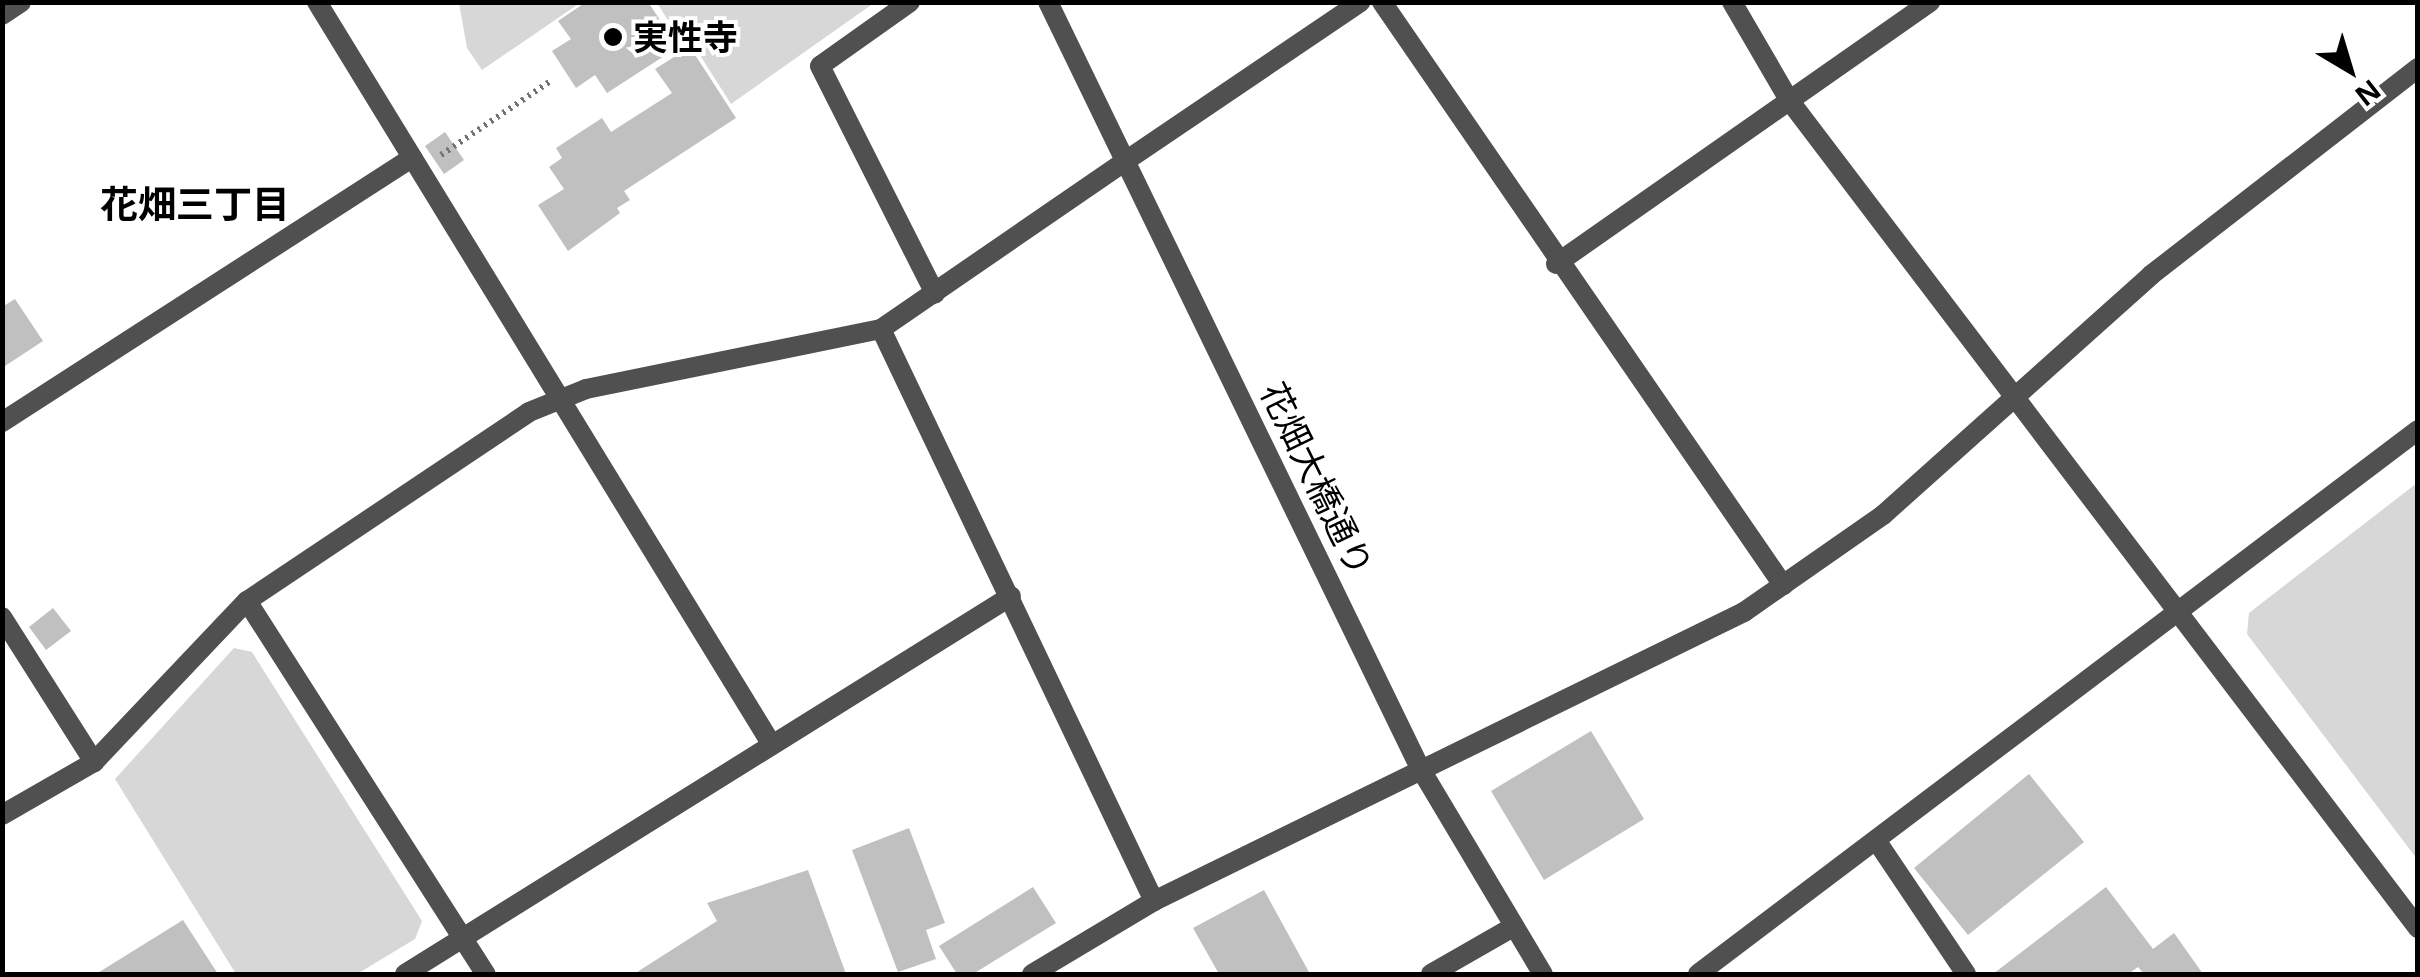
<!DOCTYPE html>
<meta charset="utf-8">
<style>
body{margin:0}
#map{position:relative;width:2420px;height:977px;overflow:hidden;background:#fff;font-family:"Noto Sans","Noto Sans JP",sans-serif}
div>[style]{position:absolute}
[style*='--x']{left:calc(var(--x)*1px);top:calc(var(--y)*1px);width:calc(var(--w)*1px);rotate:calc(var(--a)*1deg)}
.green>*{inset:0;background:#d7d7d7}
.building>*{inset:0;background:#c0c0c0}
.path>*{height:6px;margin-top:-3px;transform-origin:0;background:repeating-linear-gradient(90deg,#727272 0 2.5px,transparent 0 7.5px)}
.service>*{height:20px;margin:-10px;padding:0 10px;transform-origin:10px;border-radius:10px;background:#505050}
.minor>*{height:20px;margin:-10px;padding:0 10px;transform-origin:10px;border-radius:10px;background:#505050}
.tertiary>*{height:20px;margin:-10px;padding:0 10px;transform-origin:10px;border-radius:10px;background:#505050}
.dots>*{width:28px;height:28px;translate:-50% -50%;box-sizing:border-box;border:5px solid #fff;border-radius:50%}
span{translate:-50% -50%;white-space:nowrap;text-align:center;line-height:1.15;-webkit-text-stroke:8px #fff;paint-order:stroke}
.poi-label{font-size:35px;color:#000;font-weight:700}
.left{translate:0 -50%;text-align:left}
.street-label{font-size:35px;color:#000}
.neighbourhood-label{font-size:38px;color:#000;font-weight:700}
.frame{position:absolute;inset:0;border:5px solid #000;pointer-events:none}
.north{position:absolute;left:2300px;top:20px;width:100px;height:100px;-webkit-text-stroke:8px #fff;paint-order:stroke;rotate:142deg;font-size:28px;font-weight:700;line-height:40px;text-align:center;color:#000}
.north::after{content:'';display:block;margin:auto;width:35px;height:45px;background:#000;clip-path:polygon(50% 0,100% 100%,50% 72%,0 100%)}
</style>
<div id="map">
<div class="green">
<i style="clip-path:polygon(459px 3px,459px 2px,580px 3px,482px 70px,467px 48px)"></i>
<i style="clip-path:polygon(657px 3px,874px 3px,731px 104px,689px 38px,682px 42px)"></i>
<i style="clip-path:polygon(2417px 483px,2417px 859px,2247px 634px,2249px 613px)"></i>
<i style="clip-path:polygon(234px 648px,252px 652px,422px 921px,415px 939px,357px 974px,236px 974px,115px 779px)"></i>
</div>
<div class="building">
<i style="clip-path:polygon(586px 2px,648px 2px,678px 47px,607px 93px,595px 75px,576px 88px,552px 51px,571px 39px,558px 21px)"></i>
<i style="clip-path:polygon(690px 47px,736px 118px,624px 191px,630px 200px,617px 208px,620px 213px,568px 251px,538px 205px,564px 189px,549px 167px,562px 158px,556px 148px,602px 118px,611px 132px,672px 93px,655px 69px)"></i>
<i style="clip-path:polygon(445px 132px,464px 160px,444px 174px,425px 146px)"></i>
<i style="clip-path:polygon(15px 299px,43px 341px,2px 368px,2px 307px)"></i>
<i style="clip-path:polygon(53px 608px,71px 631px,46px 650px,29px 627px)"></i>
<i style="clip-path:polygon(1591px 731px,1644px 819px,1544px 880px,1491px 791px)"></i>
<i style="clip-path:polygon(2029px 774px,2084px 842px,1968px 935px,1914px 868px)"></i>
<i style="clip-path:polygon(909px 828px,945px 923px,926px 930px,936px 959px,898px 972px,852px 850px)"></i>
<i style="clip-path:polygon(808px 870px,846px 974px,634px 974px,717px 921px,707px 903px)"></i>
<i style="clip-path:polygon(1033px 887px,1056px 923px,973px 974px,957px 974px,939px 946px)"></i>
<i style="clip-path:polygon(2106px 887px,2153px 949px,2174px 933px,2203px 974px,2144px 974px,2138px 967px,2128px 974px,1993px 974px)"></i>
<i style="clip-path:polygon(1264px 890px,1310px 974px,1219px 974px,1193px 928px)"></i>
<i style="clip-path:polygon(183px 920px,218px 974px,96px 974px)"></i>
</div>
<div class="path">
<i style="--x:441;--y:155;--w:134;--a:-34"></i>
</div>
<div class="service">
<i style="--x:910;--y:2;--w:110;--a:144.6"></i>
<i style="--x:820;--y:66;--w:255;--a:63.2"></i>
<i style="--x:1876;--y:840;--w:161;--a:56.1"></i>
</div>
<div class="minor">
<i style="--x:317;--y:2;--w:871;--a:58.52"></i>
<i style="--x:1382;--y:2;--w:708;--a:55.48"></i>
<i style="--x:1732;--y:2;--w:113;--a:59.8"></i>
<i style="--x:1789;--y:100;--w:1040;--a:52.78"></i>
<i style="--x:2;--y:15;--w:23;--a:-34"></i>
<i style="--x:1127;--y:160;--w:282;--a:-34.1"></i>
<i style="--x:1556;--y:264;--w:457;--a:-35"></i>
<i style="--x:881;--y:329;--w:634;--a:64.49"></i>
<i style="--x:2;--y:422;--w:488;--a:-32.8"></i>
<i style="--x:247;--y:601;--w:443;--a:57.4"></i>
<i style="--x:2;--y:617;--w:172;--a:57.6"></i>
<i style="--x:405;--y:974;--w:714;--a:-31.95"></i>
<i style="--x:1431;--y:974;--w:95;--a:-29.8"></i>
<i style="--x:1698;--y:974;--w:902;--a:-37.07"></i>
</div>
<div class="tertiary">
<i style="--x:1048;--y:2;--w:852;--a:64.1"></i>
<i style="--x:1420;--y:768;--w:240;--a:59.2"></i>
<i style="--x:2;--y:815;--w:106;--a:-29.9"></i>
<i style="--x:94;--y:762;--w:222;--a:-46.5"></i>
<i style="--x:247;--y:601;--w:339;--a:-33.8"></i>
<i style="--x:529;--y:412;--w:61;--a:-22"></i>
<i style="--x:586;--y:389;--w:301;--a:-11.5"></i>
<i style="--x:881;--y:329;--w:298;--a:-34.5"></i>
<i style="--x:1032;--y:974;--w:142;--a:-30.9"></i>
<i style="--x:1154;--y:901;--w:657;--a:-26.1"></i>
<i style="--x:1744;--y:612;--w:169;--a:-34.9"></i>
<i style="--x:1883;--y:515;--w:360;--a:-41.8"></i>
<i style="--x:2151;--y:275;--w:338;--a:-37.8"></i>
</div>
<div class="dots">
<i style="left:613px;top:37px;background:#000"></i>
</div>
<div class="poi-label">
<span class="left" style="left:633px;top:37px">実性寺</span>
</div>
<div class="street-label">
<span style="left:1317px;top:479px;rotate:64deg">花畑大橋通り</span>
</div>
<div class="neighbourhood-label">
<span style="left:195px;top:204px">花畑三丁目</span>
</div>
<div class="frame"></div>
<div class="north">N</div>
</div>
